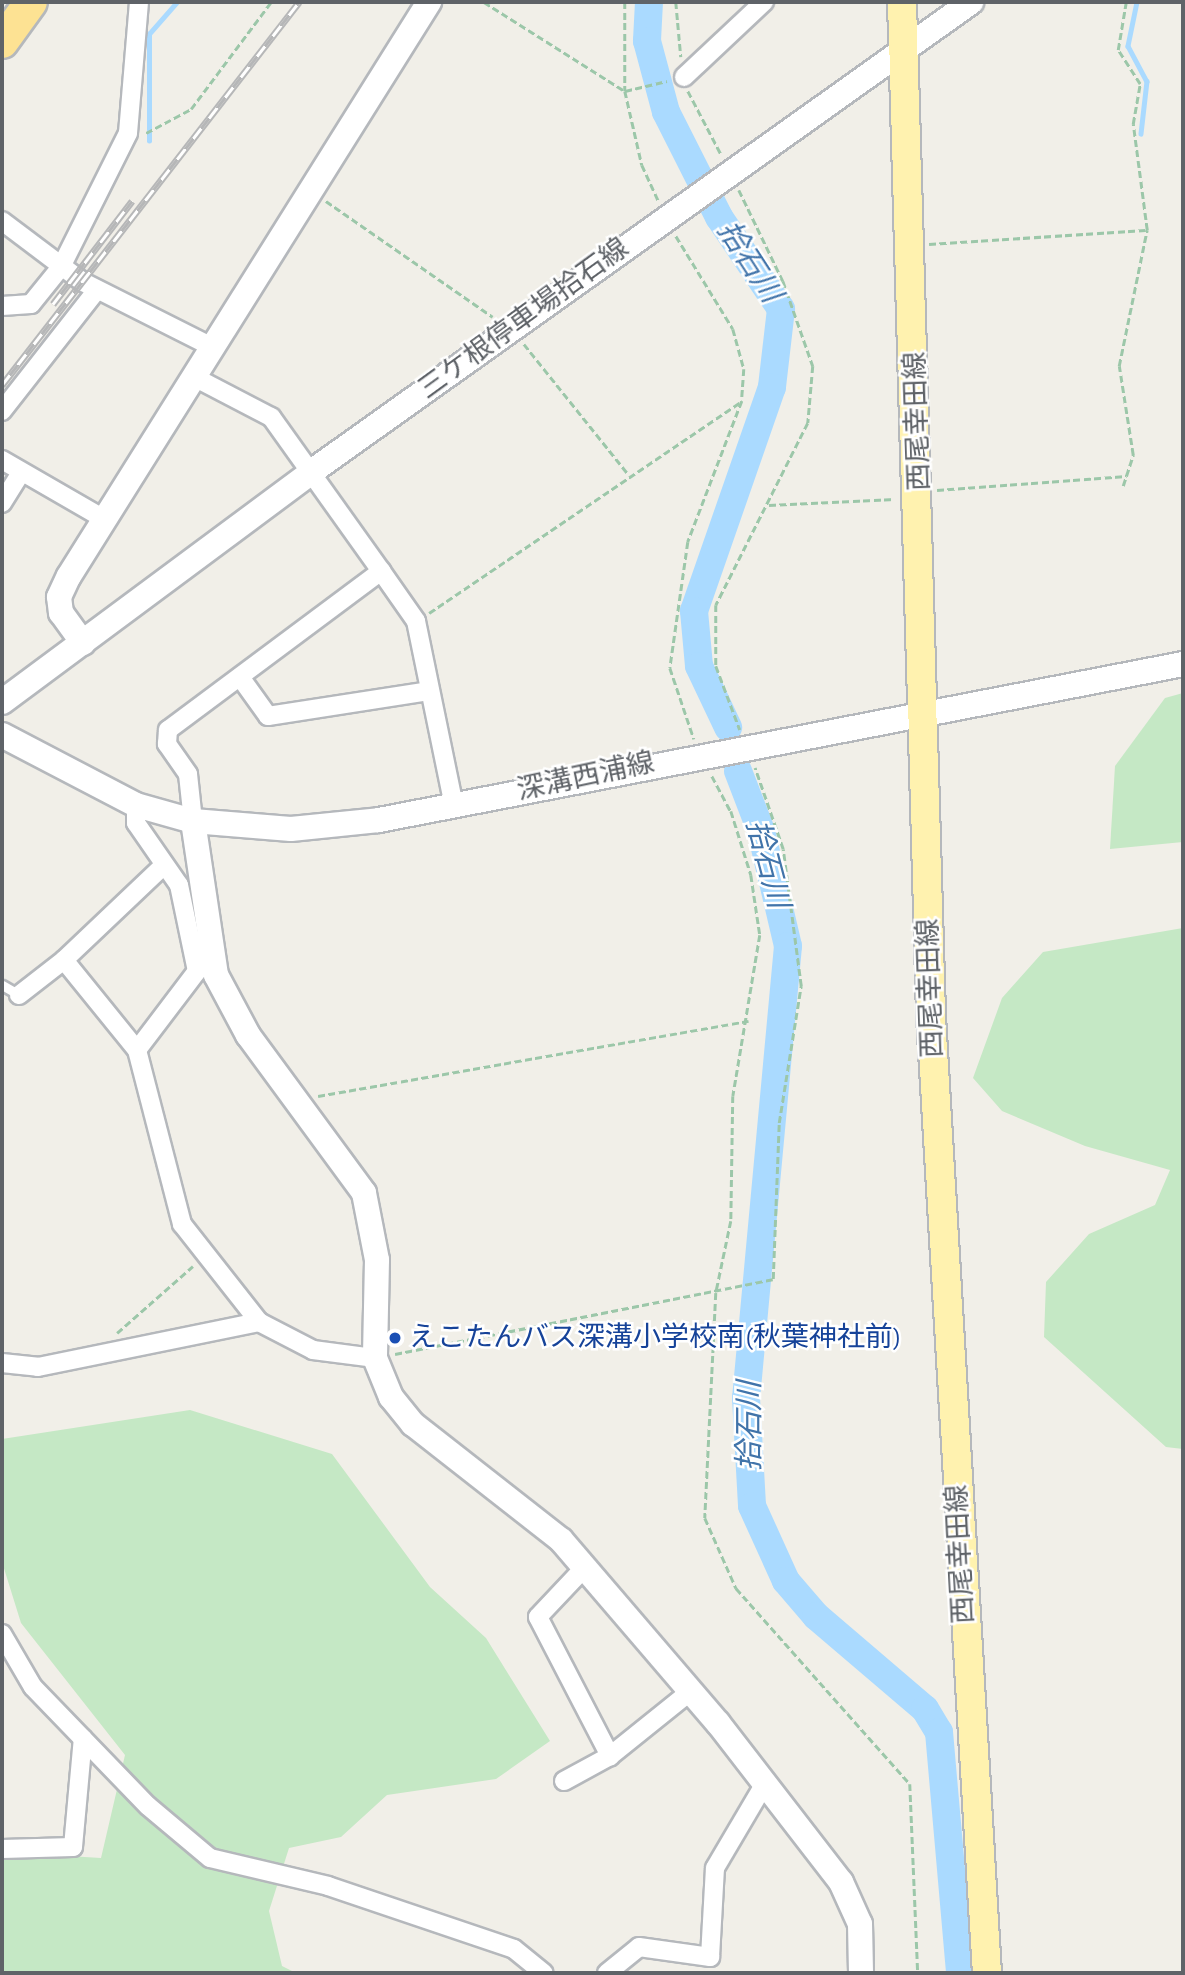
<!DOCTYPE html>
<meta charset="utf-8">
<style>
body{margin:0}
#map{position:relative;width:1185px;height:1975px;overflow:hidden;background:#f1efe8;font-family:"Alegreya Sans","Noto Sans JP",sans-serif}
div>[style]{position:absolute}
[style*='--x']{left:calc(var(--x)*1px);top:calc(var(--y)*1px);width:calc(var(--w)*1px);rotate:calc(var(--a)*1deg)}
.green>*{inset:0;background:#c5e8c5}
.stream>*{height:4.5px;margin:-2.25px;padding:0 2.25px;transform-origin:2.25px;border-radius:2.25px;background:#aadaff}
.river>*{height:28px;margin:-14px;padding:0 14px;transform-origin:14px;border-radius:14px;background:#aadaff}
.path>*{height:2.5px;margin-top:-1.25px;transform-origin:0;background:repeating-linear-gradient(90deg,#9cc7a9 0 7px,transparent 0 10.5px)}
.roads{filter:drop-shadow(2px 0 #b5b8bc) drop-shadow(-2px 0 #b5b8bc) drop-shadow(0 2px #b5b8bc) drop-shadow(0 -2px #b5b8bc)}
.lane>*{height:9px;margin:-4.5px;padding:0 4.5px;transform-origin:4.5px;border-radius:4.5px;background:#fff}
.street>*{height:18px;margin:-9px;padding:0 9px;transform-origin:9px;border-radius:9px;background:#fff}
.secondary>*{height:24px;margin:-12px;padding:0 12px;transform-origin:12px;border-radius:12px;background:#fff}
.primary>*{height:28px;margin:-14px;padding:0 14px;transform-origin:14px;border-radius:14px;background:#fff2af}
.highway>*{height:32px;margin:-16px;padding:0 16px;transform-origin:16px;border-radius:16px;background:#fde293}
.rail>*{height:7px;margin-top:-3.5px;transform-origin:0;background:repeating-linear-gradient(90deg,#fff 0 13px,#b6b7b8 0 26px);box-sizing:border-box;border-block:2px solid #b6b7b8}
.dots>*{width:19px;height:19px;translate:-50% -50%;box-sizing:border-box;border:4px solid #fff;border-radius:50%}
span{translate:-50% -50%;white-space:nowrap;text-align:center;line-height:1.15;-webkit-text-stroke:5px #fff;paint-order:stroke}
.street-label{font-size:28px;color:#5f6368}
.transit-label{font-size:28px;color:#164399}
.left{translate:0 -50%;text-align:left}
.water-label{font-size:30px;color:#4174aa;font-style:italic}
.frame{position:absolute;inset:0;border:4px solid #5f6368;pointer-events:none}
</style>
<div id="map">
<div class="green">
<i style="clip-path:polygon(1183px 693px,1183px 842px,1110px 849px,1115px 766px,1165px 698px)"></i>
<i style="clip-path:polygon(1183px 928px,1183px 1449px,1166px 1447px,1044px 1337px,1046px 1282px,1089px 1234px,1155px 1205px,1170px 1170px,1085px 1146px,1002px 1111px,973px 1078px,1002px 998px,1043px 952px)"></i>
<i style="clip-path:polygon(190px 1410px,332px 1454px,430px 1587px,486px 1638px,550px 1741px,496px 1779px,387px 1795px,341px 1837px,289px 1848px,269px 1911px,282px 1966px,296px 1973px,2px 1973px,2px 1852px,101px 1858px,125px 1755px,21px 1623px,2px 1562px,2px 1439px)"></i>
</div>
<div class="stream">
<i style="--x:1137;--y:2;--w:45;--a:101.6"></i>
<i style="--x:1128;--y:46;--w:40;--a:62"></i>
<i style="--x:1147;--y:81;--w:53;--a:96.5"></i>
<i style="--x:149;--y:141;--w:107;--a:-90"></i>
<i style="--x:149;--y:34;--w:43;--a:-48.8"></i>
</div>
<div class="river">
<i style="--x:649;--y:2;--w:39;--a:93"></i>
<i style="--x:647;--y:41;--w:73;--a:75"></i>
<i style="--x:666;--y:112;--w:118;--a:63.2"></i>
<i style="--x:719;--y:217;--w:111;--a:56"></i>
<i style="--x:781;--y:309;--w:79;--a:96.6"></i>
<i style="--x:772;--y:387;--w:237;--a:109.2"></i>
<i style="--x:694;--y:611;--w:55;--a:84.8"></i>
<i style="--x:699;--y:666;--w:68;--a:64.6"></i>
<i style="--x:738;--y:771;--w:64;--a:69"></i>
<i style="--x:761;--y:831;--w:118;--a:76.8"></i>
<i style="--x:788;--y:946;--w:454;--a:95.3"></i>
<i style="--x:746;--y:1398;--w:108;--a:86.8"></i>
<i style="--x:752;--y:1506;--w:82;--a:65.6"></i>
<i style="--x:786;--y:1581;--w:46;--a:49.4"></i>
<i style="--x:816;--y:1616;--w:143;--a:40.5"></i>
<i style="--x:925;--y:1709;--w:27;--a:59"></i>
<i style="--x:939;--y:1732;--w:242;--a:85"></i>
</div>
<div class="path">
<i style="--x:484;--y:2;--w:167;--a:32.3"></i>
<i style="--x:625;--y:91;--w:43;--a:-13.4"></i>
<i style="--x:625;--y:2;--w:89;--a:90"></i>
<i style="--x:625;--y:91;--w:76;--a:77.1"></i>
<i style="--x:642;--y:165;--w:41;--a:65.3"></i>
<i style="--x:676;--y:2;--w:55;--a:84.8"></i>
<i style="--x:688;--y:91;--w:73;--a:62.4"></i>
<i style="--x:146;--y:133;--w:51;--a:-28.1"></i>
<i style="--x:191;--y:109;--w:134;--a:-53.2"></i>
<i style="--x:739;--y:190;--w:101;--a:64.2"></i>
<i style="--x:783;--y:281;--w:90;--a:70.6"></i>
<i style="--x:813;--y:366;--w:57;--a:95"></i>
<i style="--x:808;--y:423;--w:204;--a:116.8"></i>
<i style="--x:716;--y:605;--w:61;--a:90"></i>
<i style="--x:716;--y:666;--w:68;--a:69.4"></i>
<i style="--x:326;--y:201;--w:203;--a:34.8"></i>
<i style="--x:676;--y:236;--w:109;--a:58.5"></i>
<i style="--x:733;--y:329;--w:41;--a:74.6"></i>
<i style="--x:744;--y:369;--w:32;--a:94"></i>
<i style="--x:742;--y:401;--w:151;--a:111"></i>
<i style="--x:688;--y:542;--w:127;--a:98.1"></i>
<i style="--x:670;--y:668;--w:75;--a:71.3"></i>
<i style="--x:929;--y:244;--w:217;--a:-3.7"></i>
<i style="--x:524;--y:344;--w:168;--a:51.3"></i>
<i style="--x:1123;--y:486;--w:33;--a:-72"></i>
<i style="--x:1133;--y:455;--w:90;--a:-98.9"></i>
<i style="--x:1119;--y:366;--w:139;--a:-78.4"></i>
<i style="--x:1147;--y:230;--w:107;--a:-97.5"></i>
<i style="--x:1133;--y:124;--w:41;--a:-80.1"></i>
<i style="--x:1140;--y:84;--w:40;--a:-122.9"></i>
<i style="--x:1118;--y:50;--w:49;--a:-80.5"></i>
<i style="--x:937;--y:490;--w:190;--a:-4.2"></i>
<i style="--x:769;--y:505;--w:126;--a:-2.7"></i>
<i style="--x:429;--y:613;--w:378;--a:-34.1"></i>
<i style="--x:712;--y:776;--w:40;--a:62"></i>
<i style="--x:731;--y:811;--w:67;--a:72.6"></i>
<i style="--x:751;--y:875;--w:61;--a:81.5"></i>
<i style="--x:760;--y:935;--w:163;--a:99.5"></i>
<i style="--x:733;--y:1096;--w:125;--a:90.9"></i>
<i style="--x:731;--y:1221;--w:74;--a:101.8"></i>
<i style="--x:716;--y:1293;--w:225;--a:92.8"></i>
<i style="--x:705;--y:1518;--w:77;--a:66.1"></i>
<i style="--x:736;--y:1588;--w:262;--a:48.4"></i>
<i style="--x:910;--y:1784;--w:189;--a:87.6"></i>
<i style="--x:318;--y:1096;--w:437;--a:-9.9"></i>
<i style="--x:117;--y:1333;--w:101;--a:-41.4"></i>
<i style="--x:395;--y:1354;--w:385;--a:-11.2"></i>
<i style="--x:773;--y:1279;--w:156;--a:-87.8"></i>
<i style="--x:779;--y:1123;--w:139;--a:-80.9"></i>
<i style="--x:801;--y:986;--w:138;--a:-97.5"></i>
<i style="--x:783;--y:849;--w:86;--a:-109.1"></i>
</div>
<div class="roads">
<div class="lane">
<i style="--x:2;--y:985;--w:20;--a:30"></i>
</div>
<div class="street">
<i style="--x:684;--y:77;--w:110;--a:-43.2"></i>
<i style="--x:2;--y:221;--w:101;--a:37"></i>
<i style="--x:83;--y:282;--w:144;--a:26.7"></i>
<i style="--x:2;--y:306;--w:29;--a:-4"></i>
<i style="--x:31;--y:304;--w:48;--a:-51"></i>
<i style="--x:61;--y:267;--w:150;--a:-63.4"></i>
<i style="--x:128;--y:133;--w:131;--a:-85.2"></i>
<i style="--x:2;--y:411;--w:154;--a:-51.9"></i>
<i style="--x:2;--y:460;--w:120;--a:30"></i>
<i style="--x:2;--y:503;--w:36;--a:-58"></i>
<i style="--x:381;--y:571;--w:61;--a:55"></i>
<i style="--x:416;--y:621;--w:189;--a:78.4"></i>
<i style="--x:240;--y:677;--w:48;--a:54.3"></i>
<i style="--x:268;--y:716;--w:164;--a:-8.8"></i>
<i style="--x:136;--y:805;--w:18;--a:90"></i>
<i style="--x:136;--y:823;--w:75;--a:55.3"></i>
<i style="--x:179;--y:885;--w:88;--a:78.2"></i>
<i style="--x:197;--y:971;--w:99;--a:127.2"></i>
<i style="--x:193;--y:821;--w:47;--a:-96.1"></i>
<i style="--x:188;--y:774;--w:37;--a:-125"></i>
<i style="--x:167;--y:744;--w:14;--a:-86"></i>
<i style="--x:168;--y:730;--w:266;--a:-36.7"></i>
<i style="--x:381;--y:571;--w:189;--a:-125.5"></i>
<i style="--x:271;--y:417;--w:87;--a:-152.5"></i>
<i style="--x:64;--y:960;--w:138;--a:-43.5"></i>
<i style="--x:19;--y:995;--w:57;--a:-37.9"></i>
<i style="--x:64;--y:960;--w:116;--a:51"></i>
<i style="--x:137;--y:1050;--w:180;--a:75.5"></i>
<i style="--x:182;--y:1224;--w:125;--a:51.8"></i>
<i style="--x:259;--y:1322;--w:61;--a:27.4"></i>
<i style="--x:313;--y:1350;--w:63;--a:7.4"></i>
<i style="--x:2;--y:1363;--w:36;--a:6"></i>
<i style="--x:38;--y:1367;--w:226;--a:-11.5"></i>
<i style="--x:586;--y:1566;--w:70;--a:133.3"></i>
<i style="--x:538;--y:1617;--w:157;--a:62.6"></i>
<i style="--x:2;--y:1634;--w:61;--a:59.7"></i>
<i style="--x:33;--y:1687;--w:165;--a:46"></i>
<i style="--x:148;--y:1806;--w:81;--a:40"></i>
<i style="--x:210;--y:1858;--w:121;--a:13.3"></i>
<i style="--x:328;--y:1886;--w:196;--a:18.7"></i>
<i style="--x:514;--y:1949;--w:38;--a:39"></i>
<i style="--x:564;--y:1781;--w:52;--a:-28.5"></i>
<i style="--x:610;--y:1756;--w:105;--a:-38.8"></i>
<i style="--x:2;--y:1849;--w:71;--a:-1.6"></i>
<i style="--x:73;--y:1847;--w:109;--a:-84.8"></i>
<i style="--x:607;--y:1973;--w:41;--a:-39.1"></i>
<i style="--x:639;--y:1947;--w:72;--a:8"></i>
<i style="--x:710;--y:1957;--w:89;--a:-86.8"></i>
<i style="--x:715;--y:1868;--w:99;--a:-59.5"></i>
</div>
<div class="secondary">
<i style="--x:83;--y:643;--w:37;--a:-126"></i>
<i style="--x:61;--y:613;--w:16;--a:-97"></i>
<i style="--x:59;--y:597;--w:23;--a:-65"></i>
<i style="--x:69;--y:576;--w:678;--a:-57.9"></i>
<i style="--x:2;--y:702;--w:389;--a:-36.6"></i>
<i style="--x:314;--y:470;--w:807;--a:-35.46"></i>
<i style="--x:2;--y:735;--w:151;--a:27.6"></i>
<i style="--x:136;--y:805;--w:59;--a:15.7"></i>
<i style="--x:193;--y:821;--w:98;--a:4.7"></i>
<i style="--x:291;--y:829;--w:88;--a:-5.8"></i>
<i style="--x:379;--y:820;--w:819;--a:-10.98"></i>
<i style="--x:193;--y:821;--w:156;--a:81.5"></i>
<i style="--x:216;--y:975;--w:68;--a:61.9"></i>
<i style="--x:248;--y:1035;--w:196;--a:53.7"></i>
<i style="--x:364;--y:1193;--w:68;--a:79"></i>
<i style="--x:377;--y:1260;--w:98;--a:91.2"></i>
<i style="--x:375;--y:1358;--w:42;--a:67.7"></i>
<i style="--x:391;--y:1397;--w:35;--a:51"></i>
<i style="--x:413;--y:1424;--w:188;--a:38.1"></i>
<i style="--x:561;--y:1540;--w:241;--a:49.4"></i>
<i style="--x:718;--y:1723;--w:201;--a:52.3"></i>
<i style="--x:841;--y:1882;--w:46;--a:65.7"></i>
<i style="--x:860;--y:1924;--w:49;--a:88.8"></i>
</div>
<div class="primary">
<i style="--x:902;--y:2;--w:1015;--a:88.36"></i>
<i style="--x:931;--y:1017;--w:958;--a:86.65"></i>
</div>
<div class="highway">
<i style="--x:2;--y:42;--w:49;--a:-54.1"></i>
</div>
</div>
<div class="rail">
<i style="--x:53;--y:304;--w:130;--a:-52.5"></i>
<i style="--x:2;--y:385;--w:485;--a:-52.2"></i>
</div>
<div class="dots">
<i style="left:395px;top:1338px;background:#1a4fb4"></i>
</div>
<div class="street-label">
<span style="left:524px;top:319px;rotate:-36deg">三ケ根停車場拾石線</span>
<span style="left:918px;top:421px;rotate:-92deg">西尾幸田線</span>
<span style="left:586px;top:777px;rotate:-12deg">深溝西浦線</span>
<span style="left:931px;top:988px;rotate:-92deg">西尾幸田線</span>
<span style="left:961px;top:1554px;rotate:-93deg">西尾幸田線</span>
</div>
<div class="transit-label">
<span class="left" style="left:409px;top:1338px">えこたんバス深溝小学校南(秋葉神社前)</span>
</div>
<div class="water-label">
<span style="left:749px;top:262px;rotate:57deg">拾石川</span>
<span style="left:767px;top:864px;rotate:75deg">拾石川</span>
<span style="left:750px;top:1426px;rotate:-90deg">拾石川</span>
</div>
<div class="frame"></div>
</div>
